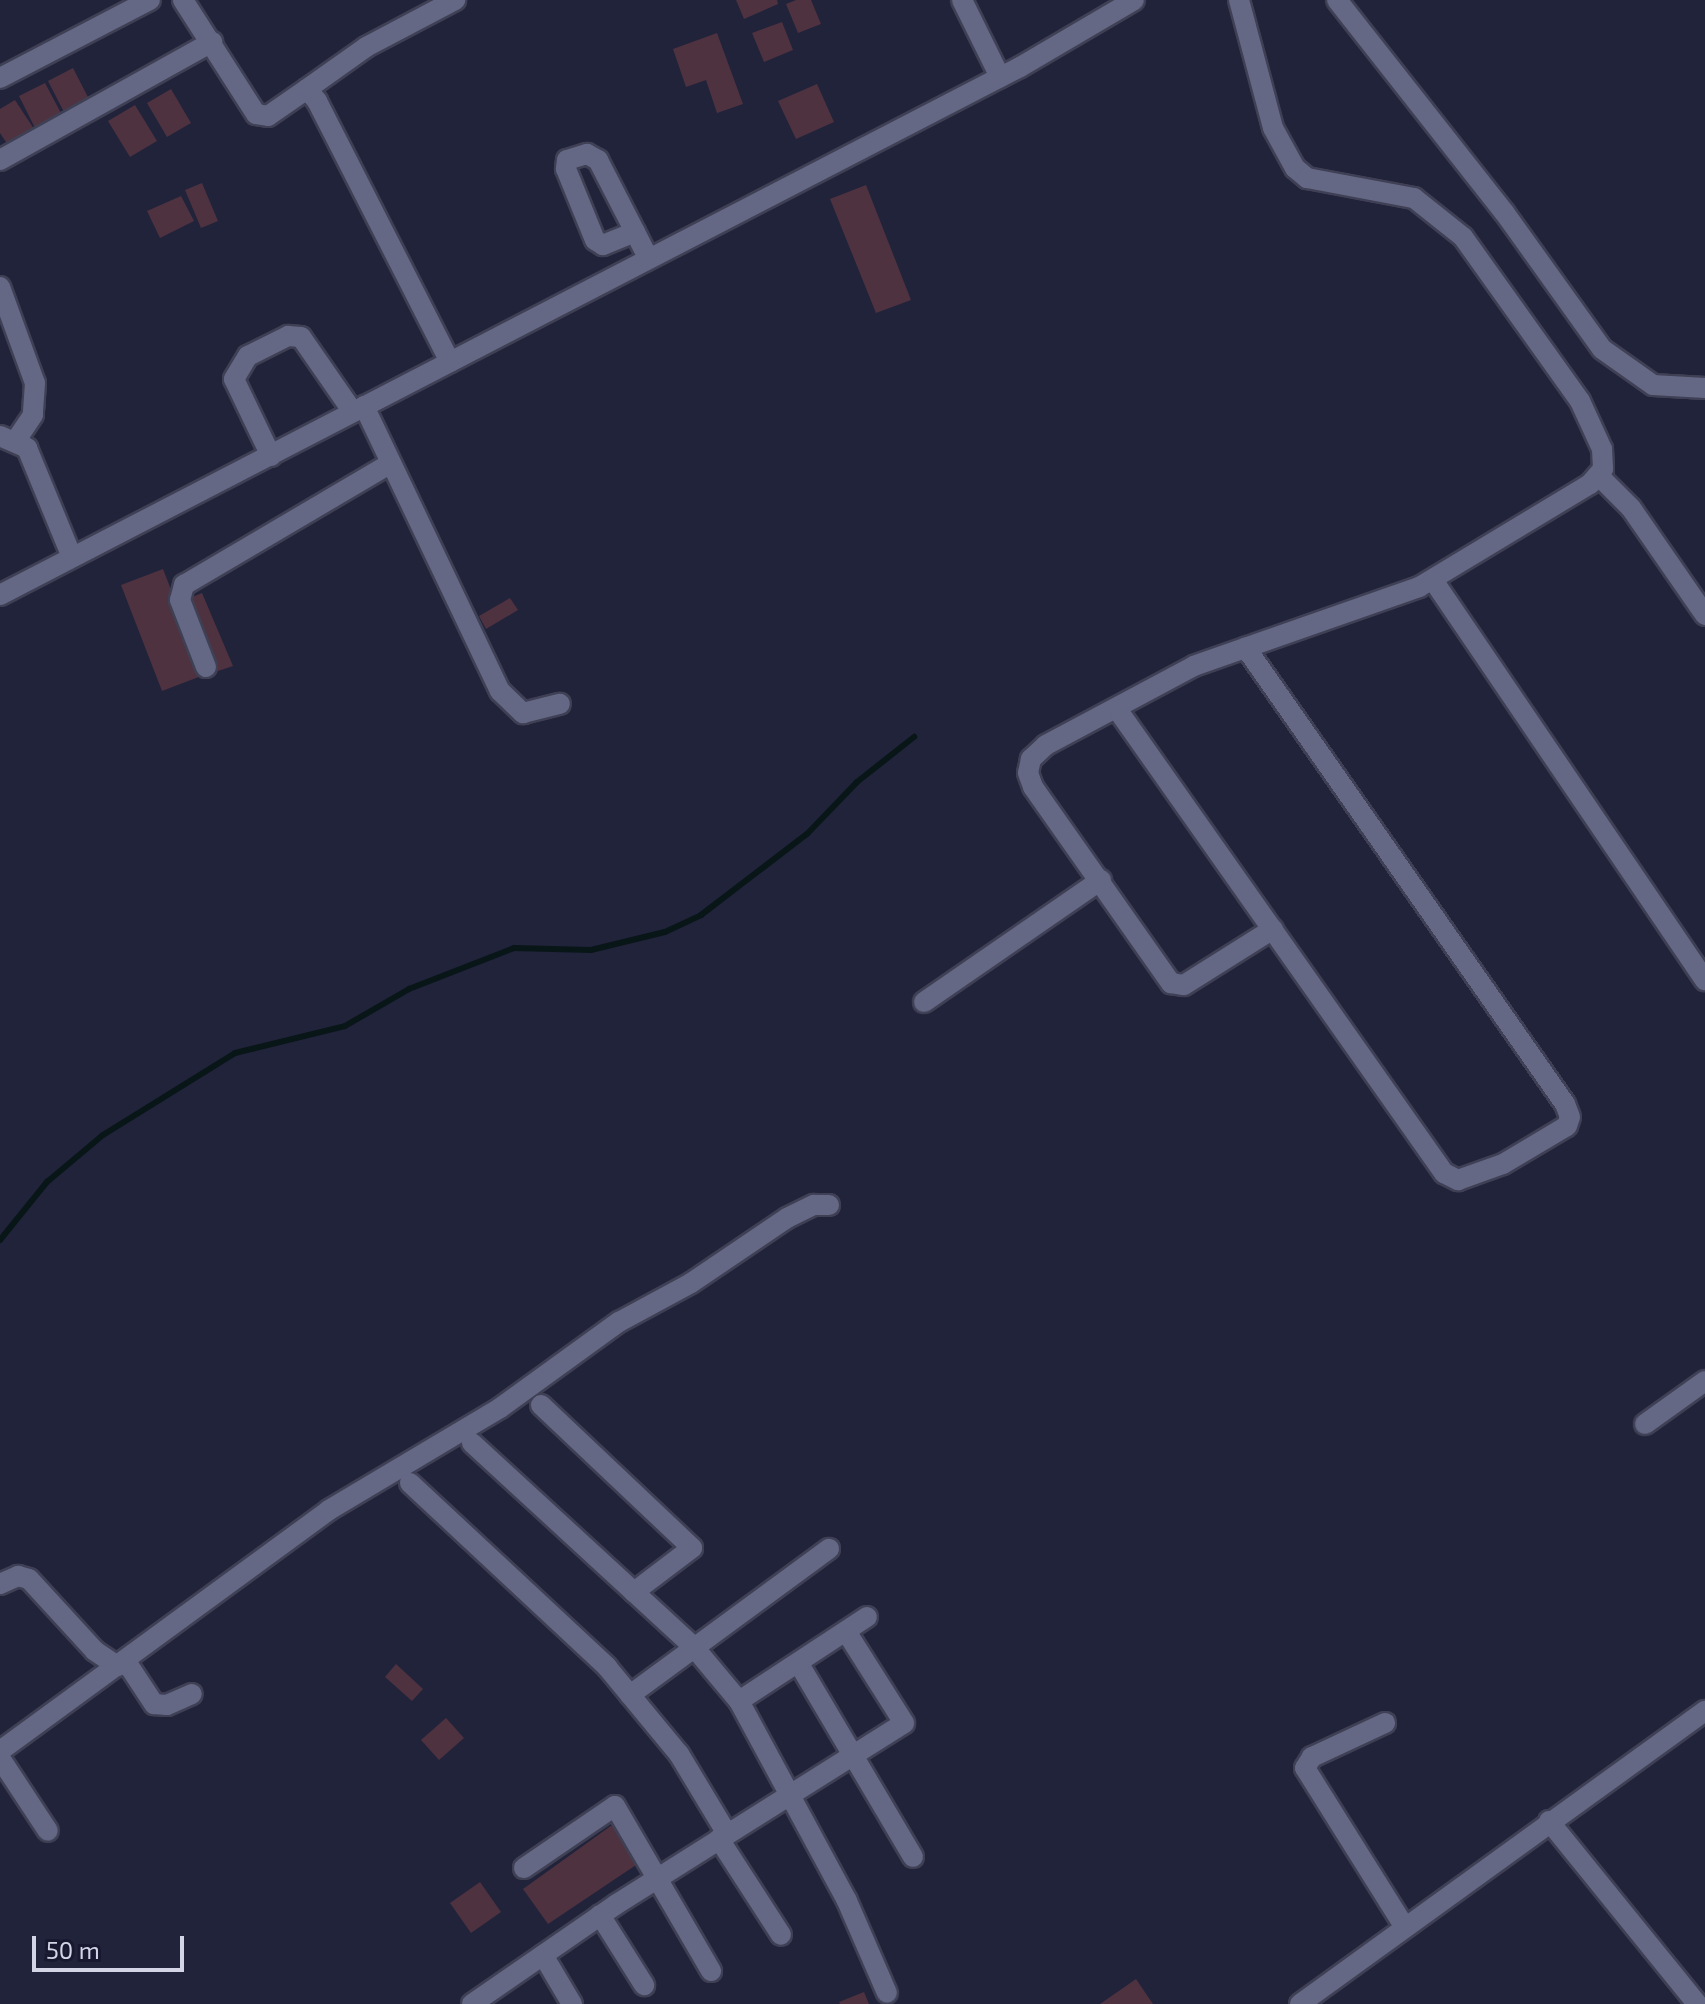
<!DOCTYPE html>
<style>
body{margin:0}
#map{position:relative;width:1705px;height:2004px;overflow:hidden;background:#21233b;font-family:"Exo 2",sans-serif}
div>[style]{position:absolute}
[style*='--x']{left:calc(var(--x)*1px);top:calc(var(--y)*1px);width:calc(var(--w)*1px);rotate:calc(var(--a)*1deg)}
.stream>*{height:6px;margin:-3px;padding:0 3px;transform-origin:3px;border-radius:3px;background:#081618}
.building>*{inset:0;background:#4e3240}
.roads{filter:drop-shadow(2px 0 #3f4055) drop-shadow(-2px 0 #3f4055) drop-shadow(0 2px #3f4055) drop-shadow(0 -2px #3f4055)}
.minor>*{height:20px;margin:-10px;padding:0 10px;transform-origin:10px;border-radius:10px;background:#646885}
span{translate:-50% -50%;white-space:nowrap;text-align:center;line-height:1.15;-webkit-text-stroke:6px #181931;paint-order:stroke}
.scale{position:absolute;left:32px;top:1936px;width:152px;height:36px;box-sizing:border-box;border:4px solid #d3d5e6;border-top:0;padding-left:10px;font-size:24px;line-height:28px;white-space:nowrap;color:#d3d5e6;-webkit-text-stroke:6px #181931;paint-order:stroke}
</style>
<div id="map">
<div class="stream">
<i style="--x:0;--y:1240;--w:75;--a:-51"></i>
<i style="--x:47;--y:1182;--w:73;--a:-40"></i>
<i style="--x:103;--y:1135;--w:155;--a:-31.8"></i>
<i style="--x:235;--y:1053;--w:113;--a:-13.8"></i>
<i style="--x:345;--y:1026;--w:74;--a:-30"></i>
<i style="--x:409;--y:989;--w:113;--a:-21.3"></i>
<i style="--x:514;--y:948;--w:77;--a:1.5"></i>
<i style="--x:591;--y:950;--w:76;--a:-13.7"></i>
<i style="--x:665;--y:932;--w:40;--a:-25"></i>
<i style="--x:701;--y:915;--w:133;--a:-37.4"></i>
<i style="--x:807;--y:834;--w:72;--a:-46.1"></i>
<i style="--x:857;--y:782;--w:73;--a:-38.3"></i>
</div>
<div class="building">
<i style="clip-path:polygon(736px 0,777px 0,778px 4px,744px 19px)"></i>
<i style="clip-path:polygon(796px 0,811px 0,821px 24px,798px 33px,786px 4px)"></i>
<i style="clip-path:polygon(782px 22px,793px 50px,764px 62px,752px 33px)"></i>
<i style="clip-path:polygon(717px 33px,743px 104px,717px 113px,706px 80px,686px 87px,673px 49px)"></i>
<i style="clip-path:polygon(73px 68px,90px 101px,65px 114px,48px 81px)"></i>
<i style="clip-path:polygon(45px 83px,62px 115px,35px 128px,19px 96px)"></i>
<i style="clip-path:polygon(817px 84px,834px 122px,796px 139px,778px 101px)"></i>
<i style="clip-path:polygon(171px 89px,191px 123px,167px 137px,147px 103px)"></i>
<i style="clip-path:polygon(15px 100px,34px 129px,8px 145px,0 133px,0 109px)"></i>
<i style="clip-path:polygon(135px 105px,157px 141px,130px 157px,108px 121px)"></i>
<i style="clip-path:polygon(202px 183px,218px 221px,201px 228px,185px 190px)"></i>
<i style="clip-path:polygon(866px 185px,911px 300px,876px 313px,830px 199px)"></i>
<i style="clip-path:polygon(181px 196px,194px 221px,160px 238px,147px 211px)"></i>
<i style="clip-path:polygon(163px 569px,204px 675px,162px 691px,121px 585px)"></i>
<i style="clip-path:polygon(202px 593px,233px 666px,215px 672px,185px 600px)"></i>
<i style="clip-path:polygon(510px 598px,518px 610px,486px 629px,479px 616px)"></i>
<i style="clip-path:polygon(396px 1664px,423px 1689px,412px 1701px,385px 1677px)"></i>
<i style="clip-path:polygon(446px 1718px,464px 1738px,439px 1760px,421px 1740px)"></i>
<i style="clip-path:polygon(612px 1825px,639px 1863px,548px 1924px,523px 1889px)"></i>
<i style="clip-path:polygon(480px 1882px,501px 1912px,471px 1933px,450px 1903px)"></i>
<i style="clip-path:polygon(1136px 1979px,1153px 2004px,1100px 2004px)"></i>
<i style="clip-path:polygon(864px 1992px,869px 2004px,840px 2004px,839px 2002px)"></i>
</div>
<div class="roads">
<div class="minor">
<i style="--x:183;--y:0;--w:135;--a:57.4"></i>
<i style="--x:256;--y:114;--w:12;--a:9"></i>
<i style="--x:268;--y:116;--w:47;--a:-34.7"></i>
<i style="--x:307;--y:89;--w:16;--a:50"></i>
<i style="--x:317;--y:101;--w:293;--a:63"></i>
<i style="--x:962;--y:0;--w:86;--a:63.7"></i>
<i style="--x:1239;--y:0;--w:132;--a:75.1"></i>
<i style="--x:1273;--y:128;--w:46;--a:61.2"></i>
<i style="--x:1295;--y:168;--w:16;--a:40"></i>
<i style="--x:1307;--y:178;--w:109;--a:10.6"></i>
<i style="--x:1414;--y:198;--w:63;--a:38.5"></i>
<i style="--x:1463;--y:237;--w:201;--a:54.5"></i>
<i style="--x:1580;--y:401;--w:53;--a:65.4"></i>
<i style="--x:1602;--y:449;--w:20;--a:87"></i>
<i style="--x:1603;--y:469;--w:20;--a:131"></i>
<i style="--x:1590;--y:484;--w:200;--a:148.9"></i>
<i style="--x:1419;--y:587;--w:238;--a:160.7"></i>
<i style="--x:1194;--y:666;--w:168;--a:151.9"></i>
<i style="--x:1046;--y:745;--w:21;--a:137"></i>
<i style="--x:1031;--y:759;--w:14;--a:102"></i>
<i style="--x:1028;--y:773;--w:15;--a:70"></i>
<i style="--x:1033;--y:787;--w:240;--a:54.9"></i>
<i style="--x:1171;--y:983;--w:13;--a:9"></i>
<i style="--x:1184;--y:985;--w:105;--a:-32.2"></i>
<i style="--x:1337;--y:0;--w:270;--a:51.8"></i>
<i style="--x:1504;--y:212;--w:168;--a:54.4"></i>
<i style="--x:1602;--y:349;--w:62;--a:35.2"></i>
<i style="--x:1653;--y:385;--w:52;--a:3.3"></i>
<i style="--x:0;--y:78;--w:169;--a:-27.5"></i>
<i style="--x:307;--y:89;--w:72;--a:-35.4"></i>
<i style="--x:366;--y:47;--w:101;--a:-27.8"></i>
<i style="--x:0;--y:160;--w:243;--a:-29.1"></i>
<i style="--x:635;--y:232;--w:35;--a:158"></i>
<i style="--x:603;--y:245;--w:9;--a:-148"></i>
<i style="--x:595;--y:240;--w:77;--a:-112.2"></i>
<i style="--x:566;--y:169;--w:9;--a:-84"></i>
<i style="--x:567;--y:160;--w:21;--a:-17"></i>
<i style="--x:587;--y:154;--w:13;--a:29"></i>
<i style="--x:598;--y:160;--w:81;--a:62.8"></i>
<i style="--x:635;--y:232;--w:29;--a:63"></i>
<i style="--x:0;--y:287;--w:102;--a:70"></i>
<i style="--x:35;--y:383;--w:32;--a:94"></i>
<i style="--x:33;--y:415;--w:29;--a:124"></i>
<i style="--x:364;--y:406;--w:316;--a:64.5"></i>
<i style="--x:500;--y:691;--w:32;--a:44"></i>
<i style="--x:523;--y:713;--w:38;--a:-14"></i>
<i style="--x:0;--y:436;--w:30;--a:24"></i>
<i style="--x:27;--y:448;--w:118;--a:67.6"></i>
<i style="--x:271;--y:456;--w:85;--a:-115.7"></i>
<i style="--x:234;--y:379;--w:27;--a:-59"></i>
<i style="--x:248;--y:356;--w:45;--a:-26.6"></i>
<i style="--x:288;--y:336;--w:13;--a:4"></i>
<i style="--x:301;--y:337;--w:91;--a:55.3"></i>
<i style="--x:1599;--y:476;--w:45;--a:45"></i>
<i style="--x:1631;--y:508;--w:130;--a:55.3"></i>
<i style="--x:1433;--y:580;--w:484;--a:55.8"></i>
<i style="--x:0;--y:595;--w:1149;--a:-27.37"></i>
<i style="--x:1020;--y:67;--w:132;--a:-30.4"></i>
<i style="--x:206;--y:667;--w:72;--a:-111.2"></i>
<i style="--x:180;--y:600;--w:16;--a:-75"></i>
<i style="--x:184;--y:585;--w:240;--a:-30.5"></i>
<i style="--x:1117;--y:709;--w:568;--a:54.83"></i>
<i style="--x:1444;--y:1173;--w:16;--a:27"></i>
<i style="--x:1458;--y:1180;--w:48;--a:-19.6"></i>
<i style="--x:1503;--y:1164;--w:74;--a:-30.7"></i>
<i style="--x:1567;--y:1126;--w:9;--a:-72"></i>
<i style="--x:1570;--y:1117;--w:14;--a:-111"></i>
<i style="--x:1565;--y:1104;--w:557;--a:-124.98"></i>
<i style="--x:924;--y:1002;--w:215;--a:-34.6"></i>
<i style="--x:541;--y:1405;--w:208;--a:43.4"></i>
<i style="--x:692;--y:1548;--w:73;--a:142.8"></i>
<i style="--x:1645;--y:1424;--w:74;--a:-35.6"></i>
<i style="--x:472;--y:1443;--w:300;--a:42.6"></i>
<i style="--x:693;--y:1646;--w:72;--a:50.1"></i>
<i style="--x:739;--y:1701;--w:227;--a:61.6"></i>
<i style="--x:847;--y:1901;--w:100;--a:66.5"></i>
<i style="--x:410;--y:1483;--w:270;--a:43"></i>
<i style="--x:607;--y:1667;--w:113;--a:50.4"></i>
<i style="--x:679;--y:1754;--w:93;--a:59"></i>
<i style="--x:0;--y:1584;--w:20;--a:-24"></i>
<i style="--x:18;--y:1576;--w:11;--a:15"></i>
<i style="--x:29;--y:1579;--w:98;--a:47.5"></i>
<i style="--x:95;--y:1651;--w:27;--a:34"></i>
<i style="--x:125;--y:1660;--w:53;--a:56.6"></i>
<i style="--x:154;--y:1704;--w:13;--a:4"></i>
<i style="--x:167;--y:1705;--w:27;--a:-24"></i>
<i style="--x:799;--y:1664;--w:224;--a:59.4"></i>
<i style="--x:630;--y:1695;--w:247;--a:-36.3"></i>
<i style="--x:739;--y:1701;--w:153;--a:-33.3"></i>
<i style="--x:1385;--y:1723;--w:81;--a:155"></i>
<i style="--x:1312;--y:1757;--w:13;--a:122"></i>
<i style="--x:1305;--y:1768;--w:186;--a:57.9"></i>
<i style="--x:0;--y:1751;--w:408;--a:-36.2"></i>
<i style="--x:329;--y:1510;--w:199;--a:-30.8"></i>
<i style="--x:500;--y:1408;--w:147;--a:-35.9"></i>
<i style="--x:619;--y:1322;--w:82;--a:-28.4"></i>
<i style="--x:691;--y:1283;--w:116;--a:-34.1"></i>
<i style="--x:787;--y:1218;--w:30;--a:-26"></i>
<i style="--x:814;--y:1205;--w:15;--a:0"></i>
<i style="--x:0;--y:1758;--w:87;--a:56.7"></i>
<i style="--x:1549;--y:1821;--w:235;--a:51"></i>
<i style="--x:719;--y:1839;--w:114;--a:57.1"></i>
<i style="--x:524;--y:1868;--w:110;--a:-34.3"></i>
<i style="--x:615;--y:1806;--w:191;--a:59.8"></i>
<i style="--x:600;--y:1915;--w:83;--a:57.8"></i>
<i style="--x:543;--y:1955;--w:57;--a:59.4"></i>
<i style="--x:472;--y:2004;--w:176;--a:-34.6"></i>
<i style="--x:617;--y:1904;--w:339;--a:-32.2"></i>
<i style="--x:904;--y:1723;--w:107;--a:-122.3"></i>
<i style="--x:1300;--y:2004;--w:500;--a:-35.9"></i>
</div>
</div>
<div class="scale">50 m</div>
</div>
